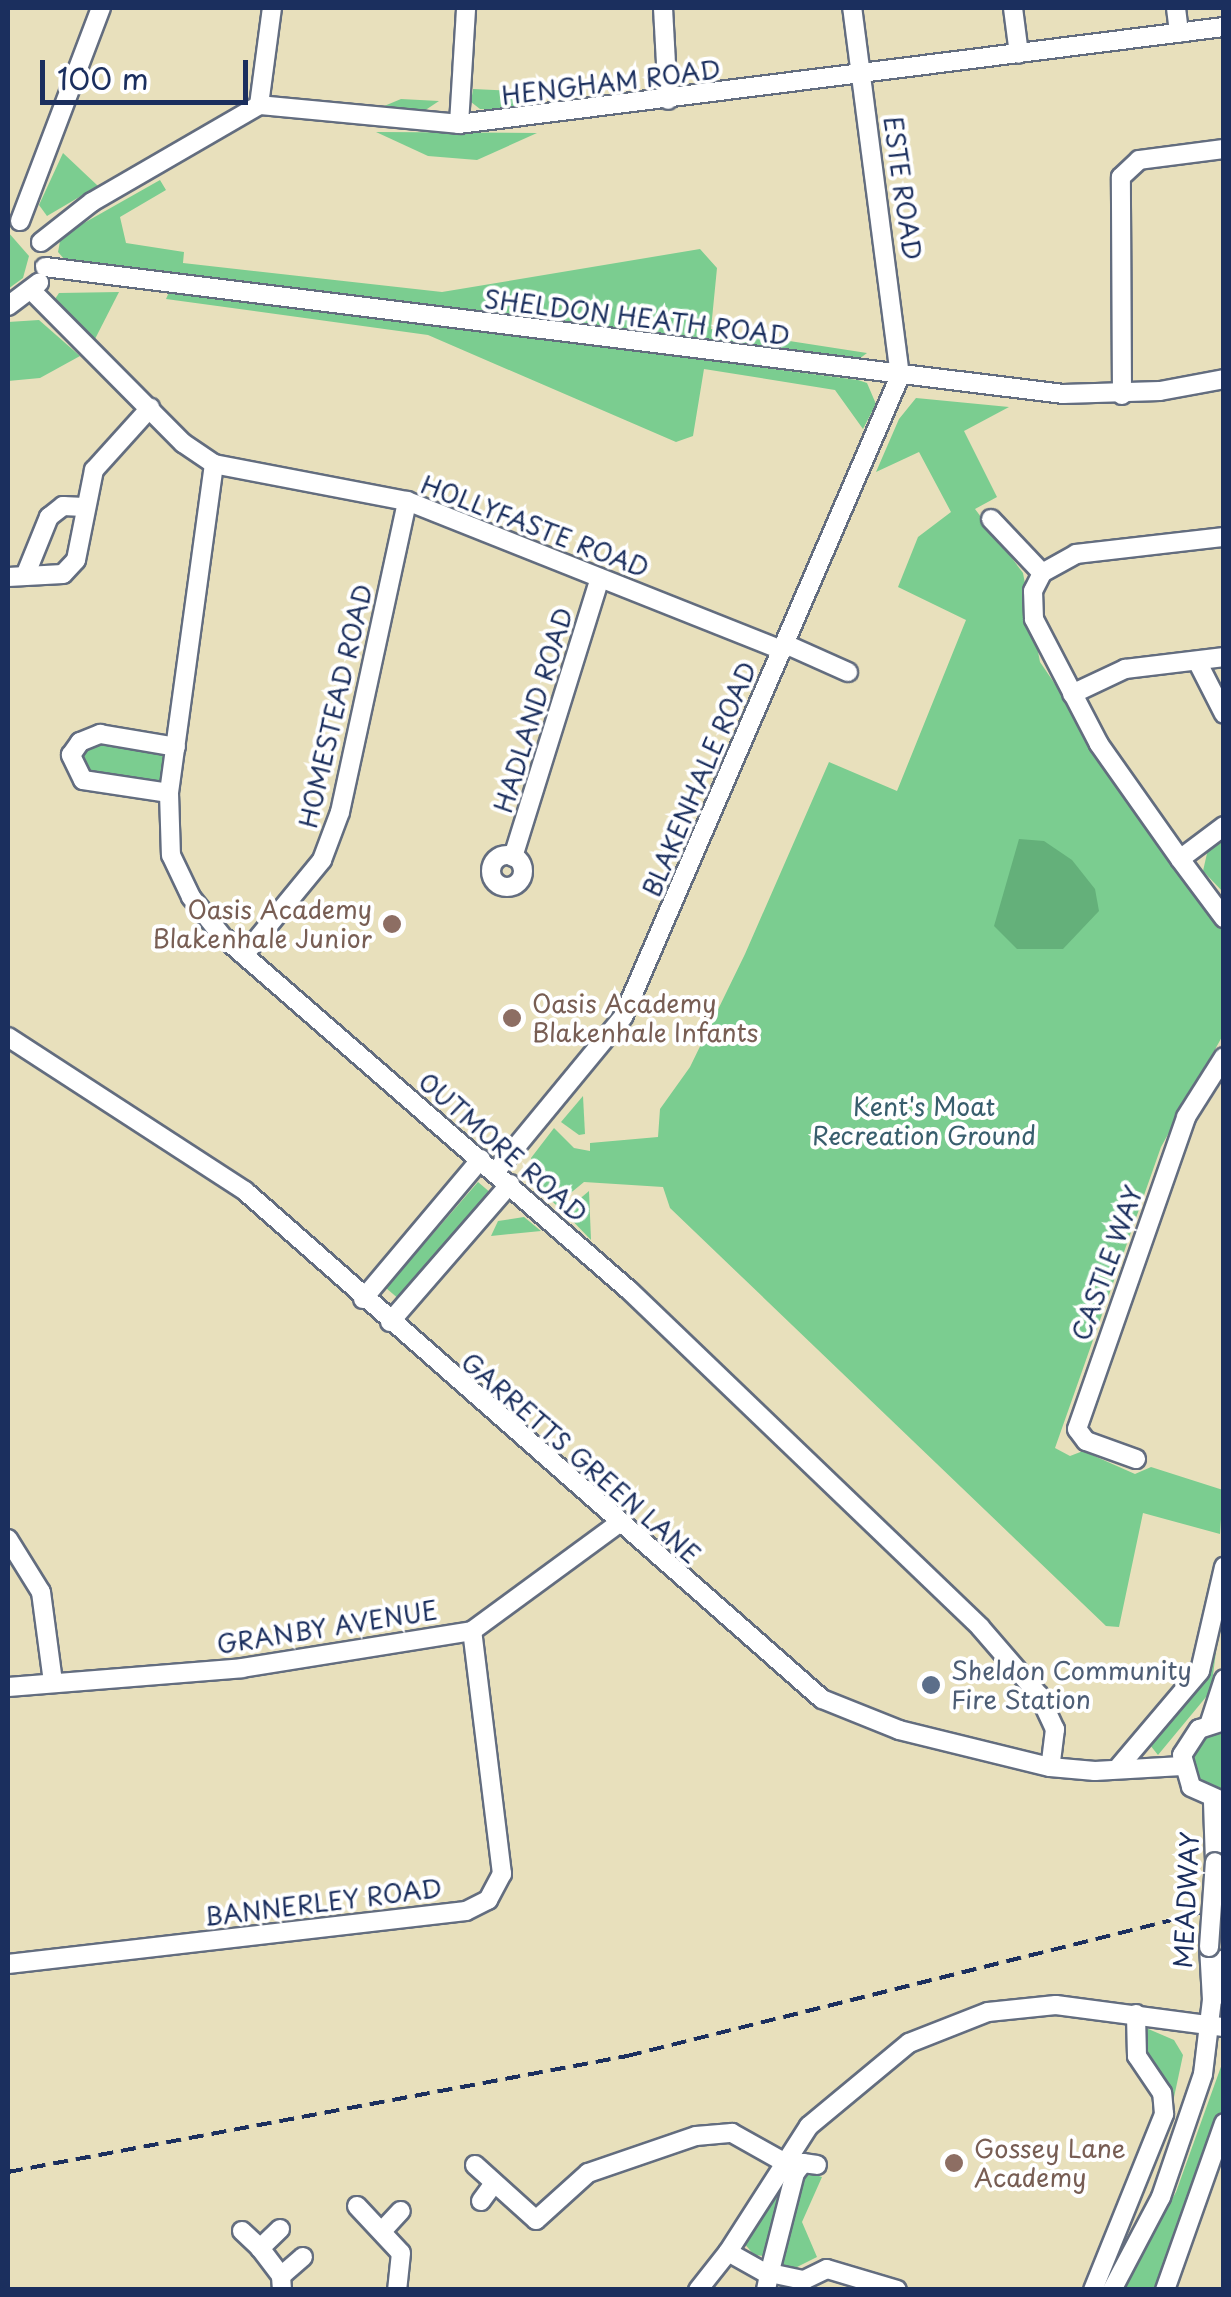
<!DOCTYPE html>
<style>
body{margin:0}
#map{position:relative;width:1231px;height:2297px;overflow:hidden;background:#e8e0bc;font-family:"Playpen Sans",sans-serif}
div>[style]{position:absolute}
[style*='--x']{left:calc(var(--x)*1px);top:calc(var(--y)*1px);width:calc(var(--w)*1px);rotate:calc(var(--a)*1deg)}
.green>*{inset:0;background:#7bcd90}
.forest>*{inset:0;background:#64b07a}
.roads{filter:drop-shadow(2px 0 #636d7f) drop-shadow(-2px 0 #636d7f) drop-shadow(0 2px #636d7f) drop-shadow(0 -2px #636d7f)}
.minor>*{height:18px;margin:-9px;padding:0 9px;transform-origin:9px;border-radius:9px;background:#fff}
.minor>.ring{margin:-9px;padding:0;box-sizing:content-box;background:none;border:18px solid #fff;border-radius:50%}
.rail>*{height:4px;margin-top:-2px;transform-origin:0;background:repeating-linear-gradient(90deg,#1b2f5e 0 15px,transparent 0 23px)}
.bridges{filter:drop-shadow(2px 0 #636d7f) drop-shadow(-2px 0 #636d7f) drop-shadow(0 2px #636d7f) drop-shadow(0 -2px #636d7f)}
.minor-bridge>*{height:18px;margin:-9px;padding:0 9px;transform-origin:9px;border-radius:9px;background:#fff}
.dots>*{width:28px;height:28px;translate:-50% -50%;box-sizing:border-box;border:5px solid #fff;border-radius:50%}
span{translate:-50% -50%;white-space:nowrap;text-align:center;line-height:1.15;-webkit-text-stroke:8px #fff;paint-order:stroke}
.street-label{font-size:25px;color:#1b2f5e}
.education-label{font-size:25px;color:#785e54}
.right{translate:-100% -50%;text-align:right}
.left{translate:0 -50%;text-align:left}
.park-label{font-size:25px;color:#385e6d}
.service-label{font-size:25px;color:#4e5e75}
.frame{position:absolute;inset:0;border:10px solid #1b2f5e;pointer-events:none}
.scale{position:absolute;left:40px;top:60px;width:208px;height:45px;box-sizing:border-box;border:5px solid #1b2f5e;border-top:0;padding-left:12px;font-size:30px;line-height:35px;white-space:nowrap;color:#1b2f5e;-webkit-text-stroke:8px #fff;paint-order:stroke}
</style>
<div id="map">
<div class="green">
<i style="clip-path:polygon(473px 89px,515px 91px,528px 111px,480px 109px,471px 102px)"></i>
<i style="clip-path:polygon(401px 99px,439px 101px,421px 113px,377px 109px)"></i>
<i style="clip-path:polygon(376px 132px,537px 133px,477px 160px,428px 156px)"></i>
<i style="clip-path:polygon(63px 153px,98px 186px,47px 216px,39px 205px)"></i>
<i style="clip-path:polygon(160px 180px,166px 190px,120px 217px,126px 243px,184px 252px,183px 263px,442px 292px,700px 249px,717px 268px,711px 329px,867px 353px,859px 359px,65px 260px,58px 252px,61px 236px)"></i>
<i style="clip-path:polygon(8px 232px,29px 256px,23px 278px,8px 289px)"></i>
<i style="clip-path:polygon(170px 290px,858px 380px,867px 383px,876px 404px,863px 429px,835px 390px,704px 369px,693px 436px,676px 442px,428px 335px,166px 299px)"></i>
<i style="clip-path:polygon(119px 292px,95px 339px,55px 299px,59px 293px)"></i>
<i style="clip-path:polygon(39px 320px,80px 356px,40px 378px,8px 381px,8px 322px)"></i>
<i style="clip-path:polygon(916px 398px,1009px 407px,964px 431px,997px 497px,975px 509px,1023px 573px,1040px 662px,1224px 933px,1223px 1035px,1161px 1147px,1055px 1448px,1070px 1456px,1083px 1451px,1135px 1474px,1151px 1467px,1223px 1490px,1220px 1534px,1143px 1513px,1119px 1627px,1106px 1626px,670px 1208px,663px 1187px,584px 1182px,556px 1205px,536px 1186px,531px 1158px,554px 1128px,574px 1148px,590px 1151px,590px 1143px,658px 1137px,660px 1109px,690px 1067px,745px 954px,829px 762px,897px 791px,966px 620px,898px 587px,918px 537px,951px 512px,919px 452px,876px 472px,899px 419px)"></i>
<i style="clip-path:polygon(100px 734px,176px 747px,169px 793px,83px 780px,74px 768px,80px 742px)"></i>
<i style="clip-path:polygon(1223px 838px,1223px 892px,1203px 871px,1208px 849px)"></i>
<i style="clip-path:polygon(583px 1096px,585px 1134px,579px 1135px,561px 1122px)"></i>
<i style="clip-path:polygon(478px 1182px,492px 1194px,400px 1300px,386px 1288px)"></i>
<i style="clip-path:polygon(589px 1191px,591px 1240px,564px 1212px)"></i>
<i style="clip-path:polygon(524px 1217px,541px 1231px,491px 1236px,498px 1221px)"></i>
<i style="clip-path:polygon(1223px 1596px,1211px 1691px,1158px 1755px,1150px 1745px,1199px 1683px)"></i>
<i style="clip-path:polygon(1223px 1732px,1223px 1790px,1215px 1789px,1196px 1775px,1194px 1751px,1211px 1734px)"></i>
<i style="clip-path:polygon(1146px 2028px,1174px 2040px,1183px 2055px,1173px 2102px,1144px 2054px,1139px 2038px)"></i>
<i style="clip-path:polygon(1223px 2061px,1223px 2108px,1173px 2245px,1154px 2289px,1122px 2290px,1176px 2192px)"></i>
<i style="clip-path:polygon(803px 2171px,822px 2177px,802px 2222px,817px 2257px,787px 2272px,778px 2264px)"></i>
<i style="clip-path:polygon(784px 2175px,765px 2256px,754px 2255px,743px 2242px)"></i>
</div>
<div class="forest">
<i style="clip-path:polygon(1019px 839px,1044px 841px,1072px 860px,1095px 889px,1099px 911px,1063px 949px,1017px 949px,994px 926px)"></i>
</div>
<div class="roads">
<div class="minor">
<i style="--x:663;--y:8;--w:92;--a:86.9"></i>
<i style="--x:1013;--y:8;--w:46;--a:82.6"></i>
<i style="--x:1176;--y:8;--w:25;--a:83"></i>
<i style="--x:259;--y:105;--w:98;--a:-82.4"></i>
<i style="--x:459;--y:124;--w:116;--a:-86.5"></i>
<i style="--x:20;--y:221;--w:228;--a:-69.2"></i>
<i style="--x:41;--y:242;--w:65;--a:-38.1"></i>
<i style="--x:92;--y:202;--w:193;--a:-30.1"></i>
<i style="--x:259;--y:105;--w:201;--a:5.4"></i>
<i style="--x:459;--y:124;--w:771;--a:-7.23"></i>
<i style="--x:45;--y:267;--w:1026;--a:7.11"></i>
<i style="--x:1063;--y:394;--w:97;--a:-1.8"></i>
<i style="--x:1160;--y:391;--w:65;--a:-10.6"></i>
<i style="--x:33;--y:292;--w:213;--a:45.2"></i>
<i style="--x:183;--y:443;--w:37;--a:34"></i>
<i style="--x:214;--y:464;--w:197;--a:10.9"></i>
<i style="--x:407;--y:501;--w:404;--a:21.7"></i>
<i style="--x:8;--y:306;--w:39;--a:-37"></i>
<i style="--x:1122;--y:395;--w:218;--a:-90.3"></i>
<i style="--x:1121;--y:177;--w:25;--a:-43"></i>
<i style="--x:1139;--y:160;--w:86;--a:-7.4"></i>
<i style="--x:214;--y:464;--w:332;--a:97.8"></i>
<i style="--x:169;--y:793;--w:62;--a:88.2"></i>
<i style="--x:171;--y:855;--w:47;--a:64.5"></i>
<i style="--x:191;--y:897;--w:50;--a:51.5"></i>
<i style="--x:222;--y:936;--w:541;--a:41.03"></i>
<i style="--x:630;--y:1291;--w:485;--a:43.8"></i>
<i style="--x:980;--y:1627;--w:90;--a:49.1"></i>
<i style="--x:1039;--y:1695;--w:38;--a:65"></i>
<i style="--x:1055;--y:1729;--w:38;--a:97"></i>
<i style="--x:991;--y:519;--w:74;--a:46.6"></i>
<i style="--x:25;--y:576;--w:64;--a:-67.9"></i>
<i style="--x:49;--y:517;--w:18;--a:-38"></i>
<i style="--x:63;--y:506;--w:21;--a:3"></i>
<i style="--x:8;--y:577;--w:55;--a:-3.1"></i>
<i style="--x:63;--y:574;--w:19;--a:-47"></i>
<i style="--x:76;--y:560;--w:92;--a:-78.7"></i>
<i style="--x:94;--y:470;--w:84;--a:-47.9"></i>
<i style="--x:785;--y:644;--w:69;--a:24"></i>
<i style="--x:1198;--y:663;--w:57;--a:63"></i>
<i style="--x:1072;--y:694;--w:59;--a:-25.3"></i>
<i style="--x:1125;--y:669;--w:100;--a:-6.9"></i>
<i style="--x:169;--y:793;--w:87;--a:-171.4"></i>
<i style="--x:83;--y:780;--w:28;--a:-116"></i>
<i style="--x:71;--y:755;--w:16;--a:-55"></i>
<i style="--x:80;--y:742;--w:22;--a:-22"></i>
<i style="--x:100;--y:734;--w:77;--a:9.7"></i>
<i style="--x:1224;--y:826;--w:55;--a:143.1"></i>
<i style="--x:1180;--y:859;--w:74;--a:53.3"></i>
<i class="ring" style="left:491px;top:855px;width:14px;height:14px"></i>
<i style="--x:513;--y:857;--w:292;--a:-72.7"></i>
<i style="--x:1180;--y:859;--w:141;--a:-125.2"></i>
<i style="--x:1099;--y:744;--w:141;--a:-117.5"></i>
<i style="--x:1034;--y:619;--w:28;--a:-92"></i>
<i style="--x:1033;--y:591;--w:20;--a:-63"></i>
<i style="--x:1042;--y:573;--w:39;--a:-29"></i>
<i style="--x:1076;--y:554;--w:149;--a:-6.6"></i>
<i style="--x:244;--y:955;--w:123;--a:-50.6"></i>
<i style="--x:322;--y:860;--w:51;--a:-69.4"></i>
<i style="--x:340;--y:812;--w:318;--a:-77.8"></i>
<i style="--x:8;--y:1037;--w:283;--a:33"></i>
<i style="--x:245;--y:1191;--w:769;--a:41.36"></i>
<i style="--x:822;--y:1699;--w:83;--a:21.9"></i>
<i style="--x:899;--y:1730;--w:155;--a:13.8"></i>
<i style="--x:1050;--y:1767;--w:45;--a:5.1"></i>
<i style="--x:1095;--y:1771;--w:87;--a:-3.3"></i>
<i style="--x:496;--y:1171;--w:200;--a:-50.5"></i>
<i style="--x:623;--y:1017;--w:698;--a:-66.63"></i>
<i style="--x:900;--y:376;--w:371;--a:-97.4"></i>
<i style="--x:363;--y:1299;--w:183;--a:-49.9"></i>
<i style="--x:390;--y:1322;--w:183;--a:-49"></i>
<i style="--x:1136;--y:1459;--w:53;--a:-160.2"></i>
<i style="--x:1086;--y:1441;--w:15;--a:-127"></i>
<i style="--x:1077;--y:1429;--w:330;--a:-70.7"></i>
<i style="--x:1186;--y:1117;--w:71;--a:-57.7"></i>
<i style="--x:8;--y:1539;--w:62;--a:58.1"></i>
<i style="--x:41;--y:1592;--w:91;--a:82.4"></i>
<i style="--x:8;--y:1687;--w:235;--a:-4.6"></i>
<i style="--x:242;--y:1668;--w:233;--a:-9.1"></i>
<i style="--x:472;--y:1631;--w:182;--a:-36.3"></i>
<i style="--x:1224;--y:1721;--w:26;--a:162"></i>
<i style="--x:1199;--y:1729;--w:31;--a:123"></i>
<i style="--x:1182;--y:1755;--w:33;--a:74"></i>
<i style="--x:1191;--y:1787;--w:36;--a:24"></i>
<i style="--x:1210;--y:1722;--w:45;--a:-72"></i>
<i style="--x:1117;--y:1769;--w:128;--a:-49.7"></i>
<i style="--x:1200;--y:1671;--w:107;--a:-77"></i>
<i style="--x:1213;--y:1802;--w:60;--a:88.1"></i>
<i style="--x:8;--y:1964;--w:461;--a:-6.6"></i>
<i style="--x:466;--y:1911;--w:25;--a:-27"></i>
<i style="--x:488;--y:1900;--w:30;--a:-62"></i>
<i style="--x:502;--y:1874;--w:245;--a:-97"></i>
<i style="--x:1212;--y:2000;--w:17;--a:-59"></i>
<i style="--x:1221;--y:1985;--w:26;--a:-83"></i>
<i style="--x:475;--y:2165;--w:82;--a:42"></i>
<i style="--x:536;--y:2220;--w:70;--a:-42.1"></i>
<i style="--x:588;--y:2173;--w:114;--a:-18.9"></i>
<i style="--x:696;--y:2136;--w:36;--a:-5"></i>
<i style="--x:732;--y:2133;--w:57;--a:29.2"></i>
<i style="--x:481;--y:2201;--w:22;--a:-54"></i>
<i style="--x:357;--y:2206;--w:64;--a:46.9"></i>
<i style="--x:401;--y:2253;--w:37;--a:96"></i>
<i style="--x:280;--y:2229;--w:28;--a:136"></i>
<i style="--x:260;--y:2248;--w:35;--a:53"></i>
<i style="--x:281;--y:2276;--w:14;--a:86"></i>
<i style="--x:383;--y:2230;--w:26;--a:-47"></i>
<i style="--x:242;--y:2231;--w:25;--a:43"></i>
<i style="--x:770;--y:2273;--w:35;--a:12"></i>
<i style="--x:804;--y:2280;--w:25;--a:-26"></i>
<i style="--x:827;--y:2269;--w:73;--a:16.7"></i>
<i style="--x:769;--y:2275;--w:105;--a:-75.7"></i>
<i style="--x:795;--y:2173;--w:13;--a:-51"></i>
<i style="--x:803;--y:2163;--w:14;--a:8"></i>
<i style="--x:281;--y:2276;--w:29;--a:-41"></i>
<i style="--x:698;--y:2290;--w:48;--a:-51.7"></i>
<i style="--x:766;--y:2290;--w:15;--a:-79"></i>
<i style="--x:769;--y:2275;--w:47;--a:-150.7"></i>
<i style="--x:728;--y:2252;--w:150;--a:-57.3"></i>
<i style="--x:809;--y:2126;--w:130;--a:-39.7"></i>
<i style="--x:909;--y:2043;--w:85;--a:-21.4"></i>
<i style="--x:988;--y:2012;--w:68;--a:-5.9"></i>
<i style="--x:1056;--y:2005;--w:169;--a:7.5"></i>
<i style="--x:1093;--y:2290;--w:190;--a:-68"></i>
<i style="--x:1164;--y:2114;--w:21;--a:-95"></i>
<i style="--x:1162;--y:2093;--w:45;--a:-124"></i>
<i style="--x:1137;--y:2056;--w:42;--a:-91.4"></i>
<i style="--x:1112;--y:2290;--w:105;--a:-62.2"></i>
<i style="--x:1161;--y:2197;--w:130;--a:-71.1"></i>
<i style="--x:1203;--y:2074;--w:75;--a:-83.1"></i>
<i style="--x:1212;--y:2000;--w:53;--a:-93.2"></i>
<i style="--x:1165;--y:2290;--w:177;--a:-70.5"></i>
</div>
</div>
<div class="rail">
<i style="--x:8;--y:2172;--w:630;--a:-10.61"></i>
<i style="--x:627;--y:2056;--w:615;--a:-14.01"></i>
</div>
<div class="bridges">
<div class="minor-bridge">
<i style="--x:1209;--y:1947;--w:85;--a:-86"></i>
</div>
</div>
<div class="dots">
<i style="left:392px;top:924px;background:#8d6e63"></i>
<i style="left:512px;top:1018px;background:#8d6e63"></i>
<i style="left:931px;top:1685px;background:#5c6f8a"></i>
<i style="left:954px;top:2163px;background:#8d6e63"></i>
</div>
<div class="street-label">
<span style="left:611px;top:82px;rotate:-7deg">HENGHAM ROAD</span>
<span style="left:903px;top:188px;rotate:82deg">ESTE ROAD</span>
<span style="left:637px;top:317px;rotate:7deg">SHELDON HEATH ROAD</span>
<span style="left:535px;top:526px;rotate:21deg">HOLLYFASTE ROAD</span>
<span style="left:335px;top:706px;rotate:-77deg">HOMESTEAD ROAD</span>
<span style="left:533px;top:710px;rotate:-73deg">HADLAND ROAD</span>
<span style="left:699px;top:779px;rotate:-67deg">BLAKENHALE ROAD</span>
<span style="left:503px;top:1147px;rotate:41deg">OUTMORE ROAD</span>
<span style="left:1107px;top:1263px;rotate:-70deg">CASTLE WAY</span>
<span style="left:581px;top:1458px;rotate:41deg">GARRETTS GREEN LANE</span>
<span style="left:327px;top:1627px;rotate:-9deg">GRANBY AVENUE</span>
<span style="left:1186px;top:1900px;rotate:-87deg">MEADWAY</span>
<span style="left:323px;top:1902px;rotate:-7deg">BANNERLEY ROAD</span>
</div>
<div class="education-label">
<span class="right" style="left:372px;top:924px">Oasis Academy<br>Blakenhale Junior</span>
<span class="left" style="left:532px;top:1018px">Oasis Academy<br>Blakenhale Infants</span>
<span class="left" style="left:974px;top:2163px">Gossey Lane<br>Academy</span>
</div>
<div class="park-label">
<span style="left:924px;top:1121px">Kent's Moat<br>Recreation Ground</span>
</div>
<div class="service-label">
<span class="left" style="left:951px;top:1685px">Sheldon Community<br>Fire Station</span>
</div>
<div class="frame"></div>
<div class="scale">100 m</div>
</div>
